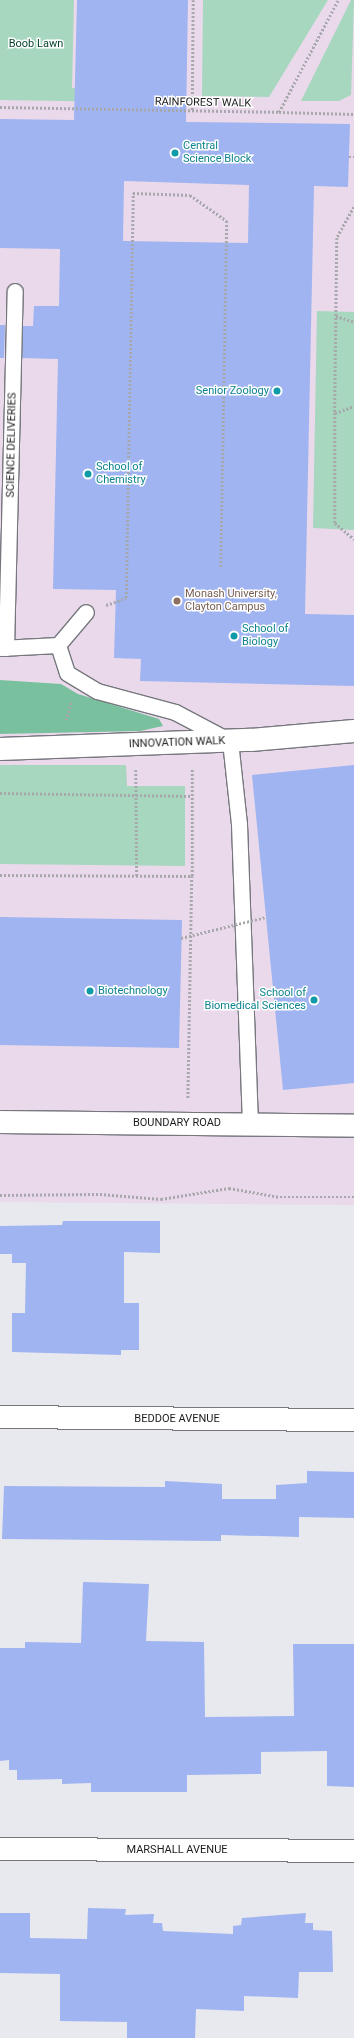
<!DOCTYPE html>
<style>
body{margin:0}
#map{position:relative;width:354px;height:2038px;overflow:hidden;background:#e7e9ef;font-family:Roboto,sans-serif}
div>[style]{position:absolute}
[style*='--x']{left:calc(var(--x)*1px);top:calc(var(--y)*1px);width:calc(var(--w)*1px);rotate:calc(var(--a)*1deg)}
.education>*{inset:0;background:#ead9ea}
.green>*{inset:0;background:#a7d7be}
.forest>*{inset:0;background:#79c19e}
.building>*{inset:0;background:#9fb4f0}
.path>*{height:2.5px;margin-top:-1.25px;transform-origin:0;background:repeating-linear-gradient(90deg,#a6a8ac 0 2px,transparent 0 4px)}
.roads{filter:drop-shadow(1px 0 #76787e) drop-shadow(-1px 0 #76787e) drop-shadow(0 1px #76787e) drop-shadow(0 -1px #76787e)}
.service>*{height:15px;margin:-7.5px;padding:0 7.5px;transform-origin:7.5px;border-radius:7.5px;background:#fff}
.pedestrian>*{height:22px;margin:-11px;padding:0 11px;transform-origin:11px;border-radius:11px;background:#fff}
.minor>*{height:22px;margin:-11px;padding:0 11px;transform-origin:11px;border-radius:11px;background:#fff}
.path-bridge>*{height:2.5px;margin-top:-1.25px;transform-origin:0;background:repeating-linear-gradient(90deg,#a6a8ac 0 2px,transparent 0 4px)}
.dots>*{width:11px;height:11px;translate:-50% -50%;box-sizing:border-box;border:2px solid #fff;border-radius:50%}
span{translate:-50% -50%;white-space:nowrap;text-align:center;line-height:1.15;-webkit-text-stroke:3px #fff;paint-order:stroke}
.park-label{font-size:11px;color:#003f28}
.street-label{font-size:11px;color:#1b1c1e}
.culture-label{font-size:11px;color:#0d838f}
.left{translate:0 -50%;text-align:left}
.right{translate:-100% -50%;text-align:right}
.education-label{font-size:11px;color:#785e54}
</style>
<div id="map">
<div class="education">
<i style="clip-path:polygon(0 0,354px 0,354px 1205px,0 1202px)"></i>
</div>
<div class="green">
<i style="clip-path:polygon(0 0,74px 0,72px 88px,123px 90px,125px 102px,0 100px)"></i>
<i style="clip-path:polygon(203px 0,328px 0,269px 97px,202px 96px)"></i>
<i style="clip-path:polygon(351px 0,354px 0,351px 95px,339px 101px,301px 101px)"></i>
<i style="clip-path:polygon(317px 311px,354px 312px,354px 530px,313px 528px)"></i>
<i style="clip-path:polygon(0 765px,126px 765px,127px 786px,185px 786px,185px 866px,0 864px)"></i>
</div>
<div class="forest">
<i style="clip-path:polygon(0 680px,61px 684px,78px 694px,159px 719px,163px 726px,140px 731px,0 734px)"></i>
</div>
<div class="building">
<i style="clip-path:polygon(evenodd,77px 0,188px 0,186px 122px,350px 124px,348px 187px,314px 186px,305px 614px,354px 615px,354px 686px,140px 681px,141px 659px,114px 658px,116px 590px,53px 589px,58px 359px,22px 358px,23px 326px,33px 326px,34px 306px,59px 306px,60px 249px,0 248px,0 119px,74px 120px,77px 0,124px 181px,249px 185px,248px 243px,123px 241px,124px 181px)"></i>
<i style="clip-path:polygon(0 325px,5px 325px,4px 358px,0 358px)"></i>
<i style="clip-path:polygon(354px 765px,354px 1083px,283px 1090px,252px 775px)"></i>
<i style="clip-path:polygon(0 917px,182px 920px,179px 1048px,0 1045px)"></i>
<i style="clip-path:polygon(63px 1221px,160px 1221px,160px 1253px,124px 1252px,124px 1303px,139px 1303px,139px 1350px,121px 1350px,121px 1355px,12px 1352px,12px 1313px,25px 1313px,26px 1263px,12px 1263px,12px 1254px,0 1254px,0 1226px,62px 1225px)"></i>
<i style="clip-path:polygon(307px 1471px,354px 1472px,354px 1518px,299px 1517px,299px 1537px,221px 1535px,221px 1541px,2px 1539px,4px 1486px,165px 1487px,165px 1481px,222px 1484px,222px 1499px,276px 1499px,276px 1485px,307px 1483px)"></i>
<i style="clip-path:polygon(83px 1582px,149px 1584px,146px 1641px,204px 1642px,205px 1717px,294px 1716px,293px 1644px,354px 1644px,354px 1787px,327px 1786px,327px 1751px,261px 1752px,261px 1774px,187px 1775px,187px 1792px,91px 1792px,91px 1783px,62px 1784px,62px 1779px,17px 1780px,17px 1770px,9px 1770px,9px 1760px,0 1761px,0 1648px,25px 1648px,25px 1642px,81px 1643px)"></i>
<i style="clip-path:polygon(88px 1908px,126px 1909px,125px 1915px,154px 1914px,153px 1923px,162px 1923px,163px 1931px,233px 1934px,233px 1926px,241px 1925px,242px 1918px,306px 1913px,305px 1923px,313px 1923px,313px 1930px,332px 1931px,333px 1972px,299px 1972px,298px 1998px,244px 1996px,244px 2011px,196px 2009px,195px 2038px,127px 2038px,127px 2022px,60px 2021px,60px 1974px,0 1973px,0 1913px,30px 1913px,30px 1938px,87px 1939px)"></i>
</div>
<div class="path">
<i style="--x:0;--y:107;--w:279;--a:1"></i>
<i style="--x:279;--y:112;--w:127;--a:-62.2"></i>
<i style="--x:192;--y:110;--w:110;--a:-89.5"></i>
<i style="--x:279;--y:112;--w:75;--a:1.5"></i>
<i style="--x:349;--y:157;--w:5;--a:0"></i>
<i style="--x:354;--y:207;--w:35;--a:119"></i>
<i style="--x:337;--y:238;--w:175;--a:90.7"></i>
<i style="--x:335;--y:413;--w:110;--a:90"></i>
<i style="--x:335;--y:523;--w:25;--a:40"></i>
<i style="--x:336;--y:316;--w:19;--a:18"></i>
<i style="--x:335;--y:413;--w:20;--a:-20"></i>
<i style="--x:106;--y:605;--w:21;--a:-19"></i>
<i style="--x:126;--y:598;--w:405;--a:-89"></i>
<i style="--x:133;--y:193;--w:57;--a:2"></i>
<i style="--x:190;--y:195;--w:45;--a:35.1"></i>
<i style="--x:227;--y:221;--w:346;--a:91"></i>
<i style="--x:66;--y:720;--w:20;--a:-75"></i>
<i style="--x:136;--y:770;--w:106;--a:89.5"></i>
<i style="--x:0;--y:793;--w:192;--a:0.9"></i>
<i style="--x:0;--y:875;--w:192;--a:0.3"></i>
<i style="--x:192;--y:876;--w:222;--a:91"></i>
<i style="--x:192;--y:876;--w:108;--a:-90"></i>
<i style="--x:0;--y:1195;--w:100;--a:-0.6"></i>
<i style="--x:100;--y:1194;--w:61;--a:4.7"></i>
<i style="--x:161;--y:1199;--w:69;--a:-9.2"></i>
<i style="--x:229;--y:1188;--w:52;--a:10"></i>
<i style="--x:280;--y:1197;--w:74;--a:0"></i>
</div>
<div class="roads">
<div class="service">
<i style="--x:58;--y:645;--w:29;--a:72"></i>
<i style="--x:67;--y:673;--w:35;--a:31"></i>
<i style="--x:97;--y:691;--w:81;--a:15.1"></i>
<i style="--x:175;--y:712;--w:62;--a:27.8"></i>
<i style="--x:230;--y:741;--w:83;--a:83.8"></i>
<i style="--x:239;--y:824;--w:300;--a:87.9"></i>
<i style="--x:0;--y:648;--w:58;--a:-3"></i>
<i style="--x:58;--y:645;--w:43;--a:-49.7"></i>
<i style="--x:6;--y:648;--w:357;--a:-88.6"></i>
</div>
<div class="pedestrian">
<i style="--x:0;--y:749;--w:251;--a:-2.1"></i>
<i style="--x:251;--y:740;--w:103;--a:-5"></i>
</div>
<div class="minor">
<i style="--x:0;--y:1122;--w:354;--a:0.6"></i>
<i style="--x:0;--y:1417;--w:354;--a:0.5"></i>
<i style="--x:0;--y:1849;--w:354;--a:0.3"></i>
</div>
</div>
<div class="path-bridge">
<i style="--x:181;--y:938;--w:88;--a:-13.9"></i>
</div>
<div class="dots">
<i style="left:175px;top:153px;background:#0f9aa8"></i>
<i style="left:277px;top:391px;background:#0f9aa8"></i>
<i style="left:88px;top:474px;background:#0f9aa8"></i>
<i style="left:177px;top:601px;background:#8d6e63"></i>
<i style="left:234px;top:636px;background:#0f9aa8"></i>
<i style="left:90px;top:991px;background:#0f9aa8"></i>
<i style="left:314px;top:1000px;background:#0f9aa8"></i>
</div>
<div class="park-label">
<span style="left:36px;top:44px">Boob Lawn</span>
</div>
<div class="street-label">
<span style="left:203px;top:103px;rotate:1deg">RAINFOREST WALK</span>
<span style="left:12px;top:445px;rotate:-89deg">SCIENCE DELIVERIES</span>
<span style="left:177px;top:743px;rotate:-2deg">INNOVATION WALK</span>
<span style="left:177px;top:1123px">BOUNDARY ROAD</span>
<span style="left:177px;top:1419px">BEDDOE AVENUE</span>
<span style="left:177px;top:1850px">MARSHALL AVENUE</span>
</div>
<div class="culture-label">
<span class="left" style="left:183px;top:153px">Central<br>Science Block</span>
<span class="right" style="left:269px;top:391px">Senior Zoology</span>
<span class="left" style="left:96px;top:474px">School of<br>Chemistry</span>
<span class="left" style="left:242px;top:636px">School of<br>Biology</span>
<span class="left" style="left:98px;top:991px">Biotechnology</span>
<span class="right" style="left:306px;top:1000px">School of<br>Biomedical Sciences</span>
</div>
<div class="education-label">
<span class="left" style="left:185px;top:601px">Monash University,<br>Clayton Campus</span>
</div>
</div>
